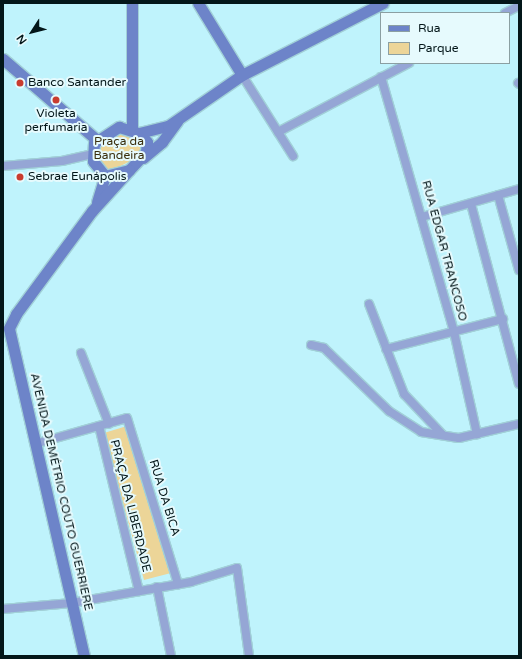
<!DOCTYPE html>
<meta charset="utf-8">
<style>
body{margin:0}
#map{position:relative;width:522px;height:659px;overflow:hidden;background:#bff3fc;font-family:"Varela Round",sans-serif}
div>[style]{position:absolute}
[style*='--x']{left:calc(var(--x)*1px);top:calc(var(--y)*1px);width:calc(var(--w)*1px);rotate:calc(var(--a)*1deg)}
.green>*{inset:0;background:#ecd598}
.roads{filter:drop-shadow(1px 0 #a1d0d8) drop-shadow(-1px 0 #a1d0d8) drop-shadow(0 1px #a1d0d8) drop-shadow(0 -1px #a1d0d8)}
.street>*{height:8px;margin:-4px;padding:0 4px;transform-origin:4px;border-radius:4px;background:#95a6d5}
.secondary>*{height:11px;margin:-5.5px;padding:0 5.5px;transform-origin:5.5px;border-radius:5.5px;background:#6d84c9}
.dots>*{width:11px;height:11px;translate:-50% -50%;box-sizing:border-box;border:2px solid #e6fafd;border-radius:50%}
span{translate:-50% -50%;white-space:nowrap;text-align:center;line-height:1.15;-webkit-text-stroke:4px #e6fafd;paint-order:stroke}
.poi-label{font-size:12px;color:#031619}
.left{translate:0 -50%;text-align:left}
.park-label{font-size:12px;color:#3b2f0e}
.street-label{font-size:12px;color:#031619}
.frame{position:absolute;inset:0;border:4px solid #031619;pointer-events:none}
.legend{position:absolute;left:380px;top:12px;width:130px;height:52px;box-sizing:border-box;background:#e6fafd;border:1px solid #8b9fa2;margin:0;padding:5px 7px;list-style:none;font-size:12px;color:#031619}
.legend li{display:flex;align-items:center;gap:8px;height:20px}
.legend b{width:20px;border:1px solid #8b9fa2}
.north{position:absolute;left:12px;top:12px;width:40px;height:40px;-webkit-text-stroke:3px #e6fafd;paint-order:stroke;rotate:234deg;font-size:11px;font-weight:700;line-height:16px;text-align:center;color:#031619}
.north::after{content:'';display:block;margin:auto;width:14px;height:18px;background:#031619;clip-path:polygon(50% 0,100% 100%,50% 72%,0 100%)}
</style>
<div id="map">
<div class="green">
<i style="clip-path:polygon(111px 132px,130px 132px,142px 148px,139px 157px,108px 172px,97px 162px,99px 146px)"></i>
<i style="clip-path:polygon(127px 426px,171px 573px,144px 580px,104px 433px)"></i>
</div>
<div class="roads">
<div class="street">
<i style="--x:505;--y:13;--w:16;--a:-27"></i>
<i style="--x:242;--y:75;--w:96;--a:57.8"></i>
<i style="--x:381;--y:77;--w:265;--a:74"></i>
<i style="--x:454;--y:332;--w:105;--a:77.3"></i>
<i style="--x:518;--y:83;--w:1;--a:45"></i>
<i style="--x:278;--y:132;--w:148;--a:-27.8"></i>
<i style="--x:3;--y:166;--w:59;--a:-4.8"></i>
<i style="--x:62;--y:161;--w:31;--a:-13"></i>
<i style="--x:498;--y:195;--w:78;--a:74.4"></i>
<i style="--x:471;--y:204;--w:186;--a:75.1"></i>
<i style="--x:422;--y:217;--w:101;--a:-16.1"></i>
<i style="--x:369;--y:304;--w:97;--a:68.7"></i>
<i style="--x:404;--y:394;--w:55;--a:46.5"></i>
<i style="--x:311;--y:345;--w:13;--a:13"></i>
<i style="--x:324;--y:348;--w:91;--a:44.1"></i>
<i style="--x:389;--y:411;--w:38;--a:33"></i>
<i style="--x:421;--y:432;--w:38;--a:9"></i>
<i style="--x:459;--y:438;--w:62;--a:-13.1"></i>
<i style="--x:386;--y:349;--w:121;--a:-14.4"></i>
<i style="--x:81;--y:353;--w:76;--a:68.5"></i>
<i style="--x:99;--y:426;--w:170;--a:76.4"></i>
<i style="--x:38;--y:443;--w:92;--a:-15.7"></i>
<i style="--x:127;--y:418;--w:174;--a:72.9"></i>
<i style="--x:157;--y:587;--w:70;--a:78.5"></i>
<i style="--x:3;--y:609;--w:69;--a:-5"></i>
<i style="--x:72;--y:603;--w:121;--a:-10"></i>
<i style="--x:191;--y:582;--w:48;--a:-16.9"></i>
<i style="--x:237;--y:568;--w:89;--a:82.2"></i>
</div>
<div class="secondary">
<i style="--x:198;--y:3;--w:84;--a:58.6"></i>
<i style="--x:3;--y:59;--w:124;--a:40.8"></i>
<i style="--x:119;--y:127;--w:21;--a:17"></i>
<i style="--x:139;--y:133;--w:12;--a:48"></i>
<i style="--x:147;--y:142;--w:10;--a:96"></i>
<i style="--x:146;--y:152;--w:25;--a:133"></i>
<i style="--x:129;--y:170;--w:25;--a:166"></i>
<i style="--x:105;--y:176;--w:19;--a:-129"></i>
<i style="--x:93;--y:161;--w:18;--a:-87"></i>
<i style="--x:94;--y:143;--w:30;--a:-33"></i>
<i style="--x:132;--y:128;--w:125;--a:-90"></i>
<i style="--x:139;--y:133;--w:30;--a:-14"></i>
<i style="--x:168;--y:126;--w:90;--a:-34.6"></i>
<i style="--x:242;--y:75;--w:158;--a:-27.1"></i>
<i style="--x:143;--y:158;--w:25;--a:-40"></i>
<i style="--x:162;--y:142;--w:26;--a:-54"></i>
<i style="--x:97;--y:202;--w:27;--a:-73"></i>
<i style="--x:84;--y:656;--w:336;--a:-102.9"></i>
<i style="--x:9;--y:328;--w:16;--a:-63"></i>
<i style="--x:16;--y:314;--w:128;--a:-53.6"></i>
<i style="--x:92;--y:211;--w:55;--a:-47.9"></i>
</div>
</div>
<div class="dots">
<i style="left:20px;top:83px;background:#c93c2f"></i>
<i style="left:56px;top:100px;background:#c93c2f"></i>
<i style="left:20px;top:177px;background:#c93c2f"></i>
</div>
<div class="poi-label">
<span class="left" style="left:28px;top:83px">Banco Santander</span>
<span style="left:56px;top:121px">Violeta<br>perfumaria</span>
<span class="left" style="left:28px;top:177px">Sebrae Eunápolis</span>
</div>
<div class="park-label">
<span style="left:119px;top:149px">Praça da<br>Bandeira</span>
</div>
<div class="street-label">
<span style="left:444px;top:251px;rotate:75deg">RUA EDGAR TRANCOSO</span>
<span style="left:61px;top:492px;rotate:77deg">AVENIDA DEMÉTRIO COUTO GUERRIERE</span>
<span style="left:164px;top:498px;rotate:73deg">RUA DA BICA</span>
<span style="left:130px;top:506px;rotate:76deg">PRAÇA DA LIBERDADE</span>
</div>
<div class="frame"></div>
<ul class="legend">
<li><b style="height:5px;background:#6d84c9"></b>Rua</li>
<li><b style="height:11px;background:#ecd598"></b>Parque</li>
</ul>
<div class="north">N</div>
</div>
